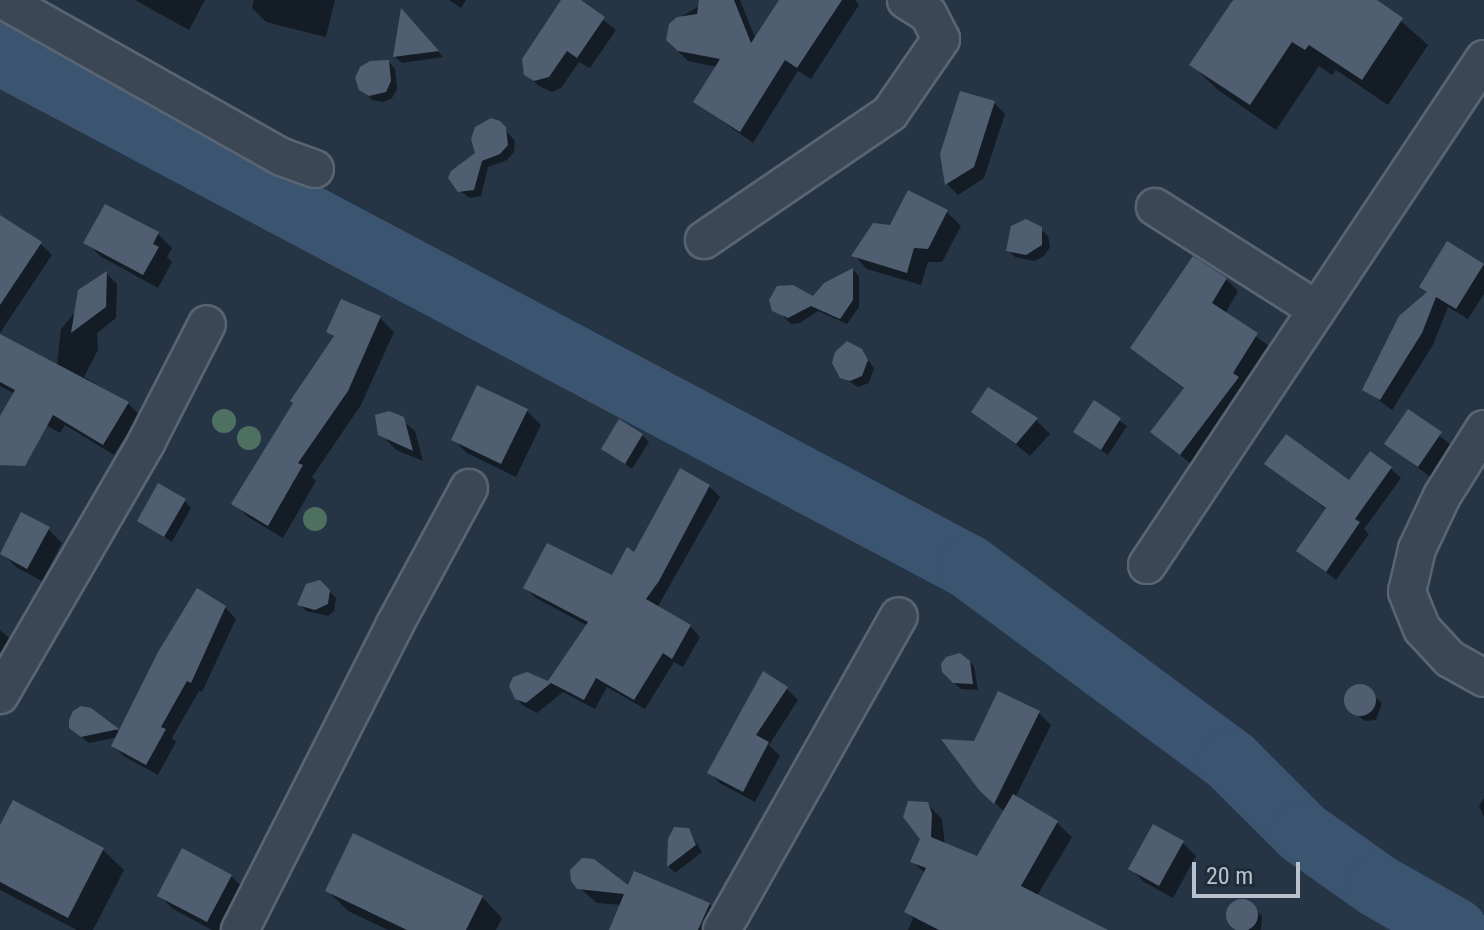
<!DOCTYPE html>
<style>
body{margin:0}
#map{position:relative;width:1484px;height:930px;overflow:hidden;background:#263546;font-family:"Roboto Condensed",sans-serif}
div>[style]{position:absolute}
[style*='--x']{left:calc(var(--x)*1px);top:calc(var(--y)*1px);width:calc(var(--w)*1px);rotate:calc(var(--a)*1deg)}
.shadow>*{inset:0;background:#0007}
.river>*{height:64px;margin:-32px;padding:0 32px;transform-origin:32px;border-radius:32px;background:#3b546f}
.building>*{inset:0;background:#4f5e71}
.round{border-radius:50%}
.roads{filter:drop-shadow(2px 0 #596572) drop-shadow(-2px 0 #596572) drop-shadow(0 2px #596572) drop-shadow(0 -2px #596572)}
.street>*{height:36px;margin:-18px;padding:0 18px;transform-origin:18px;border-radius:18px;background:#3b4755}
.trees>*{width:24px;height:24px;margin:-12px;border-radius:50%;background:#4e7061}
span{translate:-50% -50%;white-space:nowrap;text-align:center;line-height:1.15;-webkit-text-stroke:6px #1f2c3a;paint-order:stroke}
.scale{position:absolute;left:1192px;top:862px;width:108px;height:36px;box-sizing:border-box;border:4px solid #b8c2ce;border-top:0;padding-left:10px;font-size:24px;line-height:28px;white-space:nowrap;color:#b8c2ce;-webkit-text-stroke:6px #1f2c3a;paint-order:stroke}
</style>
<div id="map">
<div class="shadow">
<i style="clip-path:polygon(135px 0,205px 0,189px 30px)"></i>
<i style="clip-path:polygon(254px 0,335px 0,326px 37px,266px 22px,252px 8px)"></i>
<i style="clip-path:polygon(449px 0,466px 0,461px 8px)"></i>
<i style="clip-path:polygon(564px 0,577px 0,616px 30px,590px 68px,579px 62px,561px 88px,552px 92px,539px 86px,526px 74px)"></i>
<i style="clip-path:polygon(709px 0,740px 0,756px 40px,781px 0,855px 0,859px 5px,811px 79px,798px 71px,753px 143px,696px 102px,717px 67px,688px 61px,675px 48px,674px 21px)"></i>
<i style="clip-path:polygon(1231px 0,1377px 0,1428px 45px,1388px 105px,1336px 70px,1332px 75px,1319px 66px,1276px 130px,1218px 90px,1192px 65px,1234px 2px)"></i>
<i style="clip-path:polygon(403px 12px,408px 17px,443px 57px,402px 63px,395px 57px)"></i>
<i style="clip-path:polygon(389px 62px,395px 69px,397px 89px,392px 98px,383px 102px,372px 100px,365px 92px)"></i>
<i style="clip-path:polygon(994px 103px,1005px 114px,984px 178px,958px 195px,947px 184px,942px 159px)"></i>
<i style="clip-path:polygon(499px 123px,515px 141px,514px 152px,507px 160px,488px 167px,481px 196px,470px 198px,460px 191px,477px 153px)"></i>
<i style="clip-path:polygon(947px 212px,961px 226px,942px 262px,928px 262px,921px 285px,867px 269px,854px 255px,891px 227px)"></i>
<i style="clip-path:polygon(0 221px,41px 244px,52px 255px,0 333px)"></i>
<i style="clip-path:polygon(1032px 222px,1048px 236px,1050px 247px,1044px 256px,1034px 261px,1015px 257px,1008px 250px,1016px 224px)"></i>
<i style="clip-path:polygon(158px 234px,172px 248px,167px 257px,172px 262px,158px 288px,100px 256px,86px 242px)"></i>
<i style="clip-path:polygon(1448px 244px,1484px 266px,1484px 294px,1468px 319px,1448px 307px,1433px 345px,1392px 410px,1364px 389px,1428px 293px)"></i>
<i style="clip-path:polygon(853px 270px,859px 276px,859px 307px,847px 324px,818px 311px,800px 323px,791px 324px,772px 305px,813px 298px,825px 285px)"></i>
<i style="clip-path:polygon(107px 274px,117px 284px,116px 318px,97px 333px,98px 350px,84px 377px,128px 403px,139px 415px,114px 455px,65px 425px,60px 433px,22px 411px,15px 394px,0 386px,0 336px,57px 364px,61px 329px)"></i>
<i style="clip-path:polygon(1226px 279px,1238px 291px,1225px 314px,1269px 346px,1244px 385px,1250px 390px,1192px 465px,1153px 432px,1185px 390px,1133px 347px)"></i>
<i style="clip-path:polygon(380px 318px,394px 332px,361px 405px,312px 477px,316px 481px,283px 538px,248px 517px,234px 503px,335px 338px,329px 332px)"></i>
<i style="clip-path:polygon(860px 350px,874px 368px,869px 383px,858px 387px,841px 376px)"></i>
<i style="clip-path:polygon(1094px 403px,1127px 426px,1108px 455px,1076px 432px)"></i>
<i style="clip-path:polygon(527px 411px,541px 425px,516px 477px,467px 453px,453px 439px)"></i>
<i style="clip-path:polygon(974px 411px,1036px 420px,1050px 434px,1030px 456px)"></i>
<i style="clip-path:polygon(1409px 412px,1455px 448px,1433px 479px,1387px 444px)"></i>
<i style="clip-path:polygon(393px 413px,415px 431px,423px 461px,396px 450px,384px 437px,377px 416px)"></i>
<i style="clip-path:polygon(642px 435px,649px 442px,632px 469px,603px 448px)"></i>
<i style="clip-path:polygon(1267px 464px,1350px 482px,1391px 469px,1401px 478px,1364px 529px,1369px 534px,1336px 580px,1299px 551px,1327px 510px)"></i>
<i style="clip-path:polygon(709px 486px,720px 497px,657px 608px,690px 626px,700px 637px,683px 667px,674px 662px,645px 709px,607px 687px,595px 709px,563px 692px,537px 713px,524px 706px,513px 695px,549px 684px,588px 626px,536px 598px,525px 587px,613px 578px)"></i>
<i style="clip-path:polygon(185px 501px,191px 508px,172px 542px,139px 520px)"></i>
<i style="clip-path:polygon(48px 529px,62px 543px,42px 581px,16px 567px,2px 553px)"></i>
<i style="clip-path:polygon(329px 591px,336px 598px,334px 611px,328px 616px,306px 611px,300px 605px)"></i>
<i style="clip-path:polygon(225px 607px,236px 619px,202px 692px,199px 691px,172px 738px,176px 742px,158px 775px,125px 757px,113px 746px,118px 737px,89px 743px,78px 734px,90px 710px,120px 733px)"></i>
<i style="clip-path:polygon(0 630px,17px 645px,0 673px)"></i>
<i style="clip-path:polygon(967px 659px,974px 666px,978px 690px,961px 689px,946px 676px,944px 665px)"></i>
<i style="clip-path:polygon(1361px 686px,1382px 703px,1376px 720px,1365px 721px,1349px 709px,1347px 700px,1353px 689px)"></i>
<i style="clip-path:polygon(786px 688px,798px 700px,769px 745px,780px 756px,755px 802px,721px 784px,710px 773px)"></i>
<i style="clip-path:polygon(1039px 713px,1051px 725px,1015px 798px,1057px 823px,1072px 837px,1037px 896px,1104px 930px,908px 930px,913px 918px,906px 912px,926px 874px,913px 862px,923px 838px,927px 804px,942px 819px,945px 845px,978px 858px,1005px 812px,994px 802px,975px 743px)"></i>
<i style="clip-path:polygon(1484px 798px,1484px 817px,1479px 806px)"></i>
<i style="clip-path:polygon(14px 803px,103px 850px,124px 870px,93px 930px,77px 930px,0 890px,0 829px)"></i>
<i style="clip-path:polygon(688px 830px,702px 852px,675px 873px,669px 867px,670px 840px)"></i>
<i style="clip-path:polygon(1182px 842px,1196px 856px,1173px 898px,1144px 882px,1130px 868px)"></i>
<i style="clip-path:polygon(231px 876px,245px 890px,224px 930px,212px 930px,173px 909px,159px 895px)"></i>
<i style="clip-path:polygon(575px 884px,629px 888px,709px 904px,721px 917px,716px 930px,618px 930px,622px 905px,597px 903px)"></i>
<i style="clip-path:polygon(328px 891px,482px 897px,502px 918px,496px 930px,388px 930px,348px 911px)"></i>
<i style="clip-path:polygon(1247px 902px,1262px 916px,1261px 930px,1238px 930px,1229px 919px,1229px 910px,1234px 903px)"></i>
</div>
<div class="river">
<i style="--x:0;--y:53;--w:1097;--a:27.94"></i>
<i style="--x:969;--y:567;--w:326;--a:36.5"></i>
<i style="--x:1231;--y:761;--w:102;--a:45"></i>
<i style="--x:1303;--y:833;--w:92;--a:35.2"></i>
<i style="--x:1378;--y:886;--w:89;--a:29.7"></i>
</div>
<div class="building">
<i style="clip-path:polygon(561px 0,581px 0,605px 17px,577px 58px,567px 51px,549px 77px,534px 81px,524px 75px,522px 59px)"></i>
<i style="clip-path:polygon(699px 0,734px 0,751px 43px,779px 0,842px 0,797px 68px,785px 60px,740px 132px,693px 102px,720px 59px,678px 51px,666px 40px,669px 24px,677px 17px,697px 14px)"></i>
<i style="clip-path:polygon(1233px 0,1377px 0,1403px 18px,1362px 80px,1309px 45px,1305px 50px,1292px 42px,1250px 105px,1189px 65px)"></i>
<i style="clip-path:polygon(401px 8px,439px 51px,393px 57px)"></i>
<i style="clip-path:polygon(389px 60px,391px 81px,386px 92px,369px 96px,359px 90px,355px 78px,360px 67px,370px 61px)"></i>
<i style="clip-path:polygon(960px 91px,995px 101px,974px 167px,945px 185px,940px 154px)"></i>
<i style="clip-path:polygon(491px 118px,500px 121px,506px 127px,508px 145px,500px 154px,482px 161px,474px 190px,458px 192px,448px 178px,451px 171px,475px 153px,471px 139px,475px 127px)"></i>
<i style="clip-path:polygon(908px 190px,948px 210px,928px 249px,914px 248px,907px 273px,851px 256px,873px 223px,890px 225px)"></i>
<i style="clip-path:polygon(105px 204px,159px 232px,153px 244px,159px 247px,143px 275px,83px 243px)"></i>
<i style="clip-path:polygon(0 215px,42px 242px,0 305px)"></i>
<i style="clip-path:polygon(1026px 219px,1042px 227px,1042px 245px,1026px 255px,1006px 251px,1011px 226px)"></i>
<i style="clip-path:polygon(1447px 241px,1484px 264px,1456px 309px,1436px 297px,1422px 333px,1380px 400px,1362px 390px,1399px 316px,1427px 292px,1419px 287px)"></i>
<i style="clip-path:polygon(1193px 256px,1227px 278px,1212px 303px,1258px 333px,1233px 373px,1239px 377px,1180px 455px,1150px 432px,1184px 388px,1130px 348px)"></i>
<i style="clip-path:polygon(853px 268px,853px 300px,840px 319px,811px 306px,788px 318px,772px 311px,769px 300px,777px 286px,793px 285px,813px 296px,824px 283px)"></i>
<i style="clip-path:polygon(107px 271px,106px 307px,71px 333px,78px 290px)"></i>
<i style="clip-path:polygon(341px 299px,381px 316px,348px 391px,298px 463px,303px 465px,268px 526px,231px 504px,293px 403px,290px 401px,334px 336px,326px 332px)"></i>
<i style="clip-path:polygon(0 334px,129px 402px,103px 445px,53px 415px,25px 466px,0 465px,0 416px,15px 390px,0 382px)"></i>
<i style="clip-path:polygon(847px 341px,862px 349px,868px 360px,862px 376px,850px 381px,840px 378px,832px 363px,835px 352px)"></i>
<i style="clip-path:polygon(477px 385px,528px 409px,501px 464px,451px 440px)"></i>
<i style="clip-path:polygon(988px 387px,1038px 418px,1016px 444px,971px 412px)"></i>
<i style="clip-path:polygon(1094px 400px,1121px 418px,1101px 450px,1073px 432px)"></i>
<i style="clip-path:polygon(1408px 409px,1442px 432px,1418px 467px,1384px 444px)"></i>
<i style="clip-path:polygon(389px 411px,404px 417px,413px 451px,378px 435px,375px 415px)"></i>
<i style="clip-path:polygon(619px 419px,643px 434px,625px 464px,601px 449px)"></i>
<i style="clip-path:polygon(1286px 434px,1349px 480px,1370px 451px,1392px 467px,1355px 519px,1360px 522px,1326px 572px,1296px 551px,1326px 508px,1264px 464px)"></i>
<i style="clip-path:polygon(680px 468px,710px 485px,659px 581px,646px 599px,691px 625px,672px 659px,663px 653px,634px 700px,596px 678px,584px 700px,551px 683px,526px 703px,515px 699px,509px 686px,513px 677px,527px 672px,548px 681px,588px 622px,523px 588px,547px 543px,612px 575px,627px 547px,634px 552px)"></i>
<i style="clip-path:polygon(158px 483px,186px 499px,164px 537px,137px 521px)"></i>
<i style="clip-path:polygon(21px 512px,50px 527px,27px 569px,0 554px)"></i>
<i style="clip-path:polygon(320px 580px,330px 590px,328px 604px,315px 610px,297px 605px,306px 584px)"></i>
<i style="clip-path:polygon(197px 588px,226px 606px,191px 683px,187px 681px,161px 727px,166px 729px,146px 765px,111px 746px,158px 652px)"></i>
<i style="clip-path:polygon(960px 653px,970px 661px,973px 684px,953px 683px,942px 672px,941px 664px,946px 657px)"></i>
<i style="clip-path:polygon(763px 671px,788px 687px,756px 735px,769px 742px,743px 792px,707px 773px)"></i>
<i class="round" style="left:1344px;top:684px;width:32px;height:32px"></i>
<i style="clip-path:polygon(998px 691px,1040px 711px,994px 804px,979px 790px,941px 739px,974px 741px)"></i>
<i style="clip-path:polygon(81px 706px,91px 708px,119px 729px,81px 737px,69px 728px,69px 720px,73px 711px)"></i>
<i style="clip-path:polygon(1013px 794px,1058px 821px,1021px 886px,1108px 930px,939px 930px,904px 912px,926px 868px,910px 862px,920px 839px,903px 817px,908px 801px,928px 802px,932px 814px,931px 837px,977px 856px)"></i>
<i style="clip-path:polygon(13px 800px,104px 848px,68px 918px,0 882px,0 825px)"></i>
<i style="clip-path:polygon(1153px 824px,1184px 841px,1159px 886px,1128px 869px)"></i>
<i style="clip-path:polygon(674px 827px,689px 828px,696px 845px,667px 867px,668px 839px)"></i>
<i style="clip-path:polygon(353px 833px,483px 896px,466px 930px,407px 930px,325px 891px)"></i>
<i style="clip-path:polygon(182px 848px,232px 875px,207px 922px,157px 896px)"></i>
<i style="clip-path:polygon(582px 858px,594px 859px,628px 885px,634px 871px,710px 903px,698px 930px,609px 930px,624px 894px,577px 889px,571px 881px,570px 870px)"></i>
<i class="round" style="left:1226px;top:899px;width:32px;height:32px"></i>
</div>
<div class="roads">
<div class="street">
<i style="--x:3;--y:0;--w:320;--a:29.4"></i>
<i style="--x:282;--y:157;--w:35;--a:20"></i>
<i style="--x:1155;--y:207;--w:191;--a:32.4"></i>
<i style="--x:704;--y:240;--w:225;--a:-34.3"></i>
<i style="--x:890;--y:113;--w:90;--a:-55.4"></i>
<i style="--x:941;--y:39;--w:28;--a:-117"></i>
<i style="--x:928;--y:14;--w:26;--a:-148"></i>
<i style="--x:1484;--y:429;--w:79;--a:122.1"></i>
<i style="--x:1442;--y:496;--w:59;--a:115.3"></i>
<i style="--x:1417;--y:549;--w:44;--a:103.1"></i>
<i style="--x:1407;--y:592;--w:40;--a:68"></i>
<i style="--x:1422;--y:629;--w:41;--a:47"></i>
<i style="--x:1450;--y:659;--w:39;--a:29"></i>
<i style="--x:1147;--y:565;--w:608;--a:-56.34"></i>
<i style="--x:0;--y:695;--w:293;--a:-59.9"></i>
<i style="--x:147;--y:441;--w:131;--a:-62.9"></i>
<i style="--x:240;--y:930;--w:341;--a:-63.1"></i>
<i style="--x:394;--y:626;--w:157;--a:-61.5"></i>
<i style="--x:722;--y:930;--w:360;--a:-60.6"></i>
</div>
</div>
<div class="trees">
<i style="left:224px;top:421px"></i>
<i style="left:249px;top:438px"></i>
<i style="left:315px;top:519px"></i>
</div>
<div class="scale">20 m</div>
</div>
